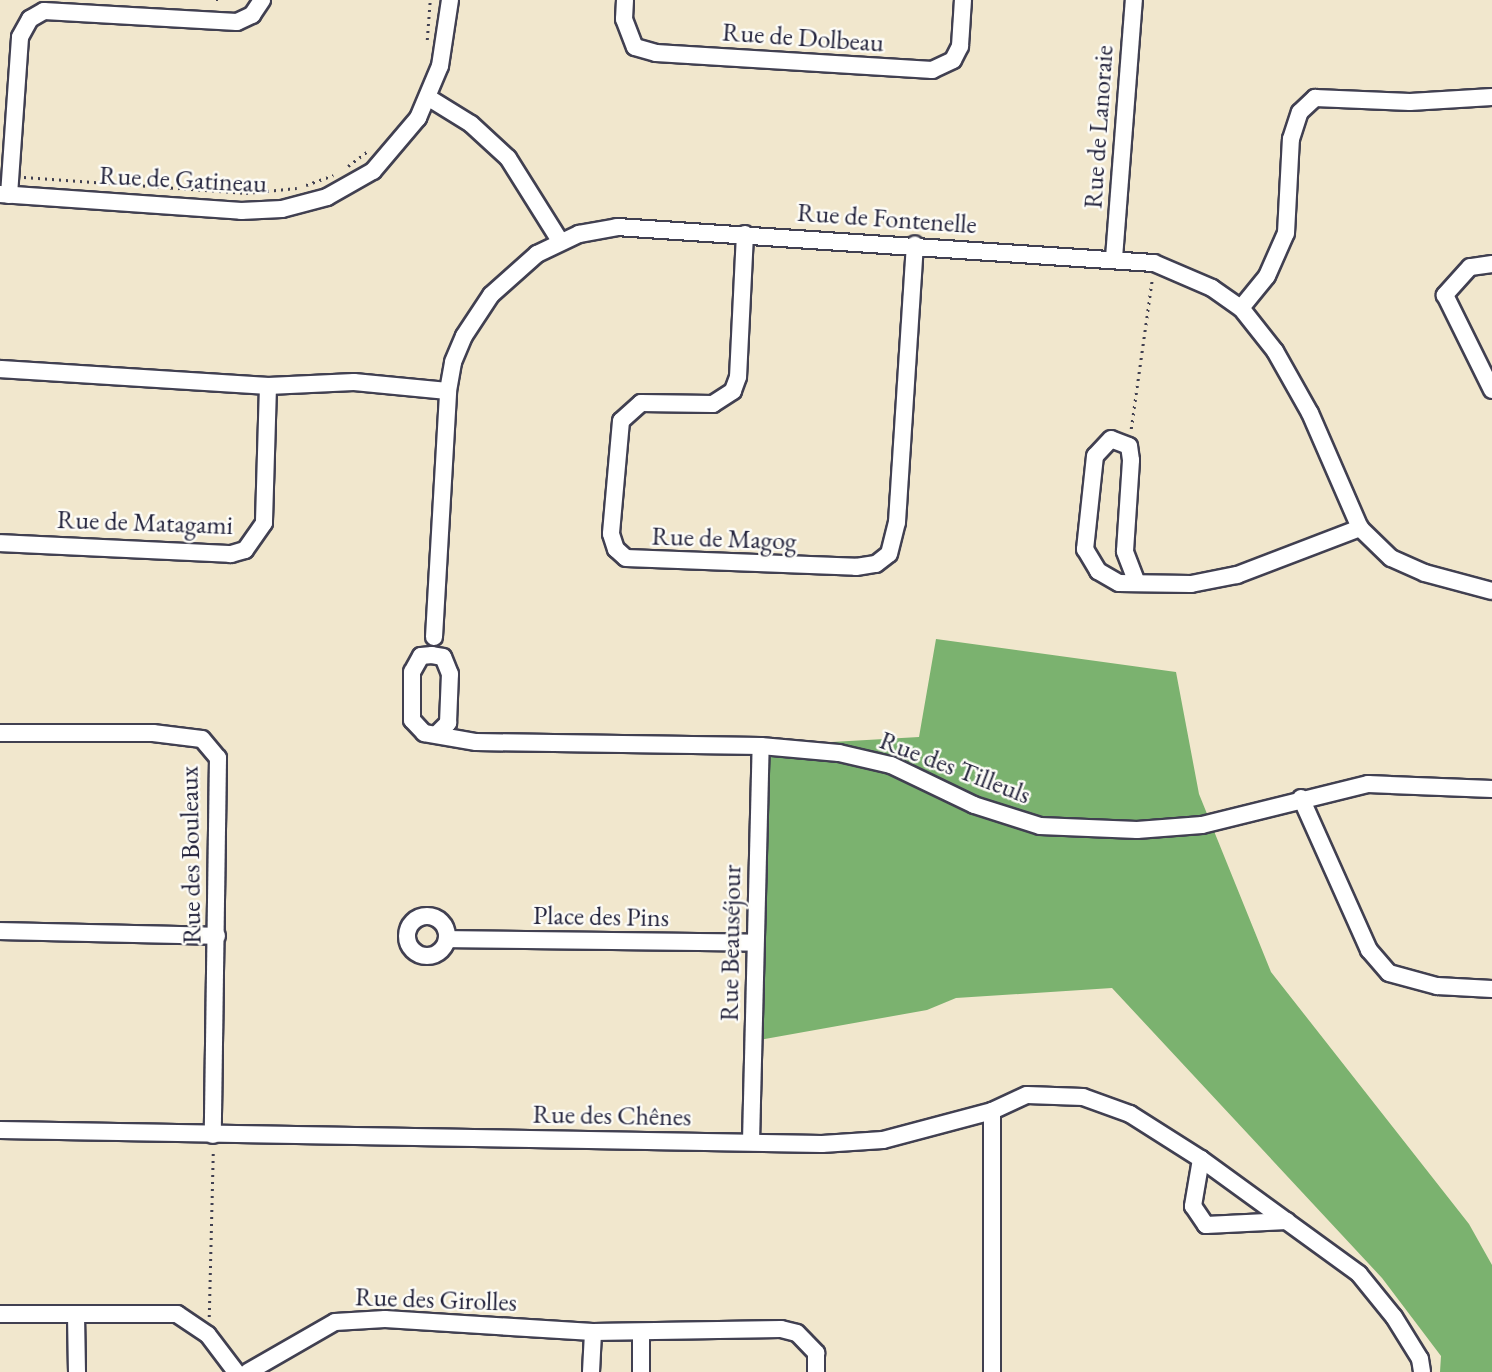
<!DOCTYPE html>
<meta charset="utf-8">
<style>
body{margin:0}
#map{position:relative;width:1492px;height:1372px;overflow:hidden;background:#f1e7cd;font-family:"EB Garamond",serif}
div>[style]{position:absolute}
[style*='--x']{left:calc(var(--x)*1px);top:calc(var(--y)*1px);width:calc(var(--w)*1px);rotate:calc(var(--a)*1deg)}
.forest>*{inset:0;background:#7bb26f}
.path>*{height:2.5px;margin-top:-1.25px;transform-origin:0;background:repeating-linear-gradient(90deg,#414051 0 2px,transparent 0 7px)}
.roads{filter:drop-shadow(2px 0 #414051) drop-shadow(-2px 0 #414051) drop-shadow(0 2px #414051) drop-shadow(0 -2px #414051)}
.minor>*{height:16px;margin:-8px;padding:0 8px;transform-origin:8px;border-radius:8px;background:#fff}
.minor>.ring{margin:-8px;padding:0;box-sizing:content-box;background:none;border:16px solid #fff;border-radius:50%}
span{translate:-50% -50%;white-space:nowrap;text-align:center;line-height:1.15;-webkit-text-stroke:5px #fdfcf7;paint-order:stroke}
.street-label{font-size:26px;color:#22223b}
</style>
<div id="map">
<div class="forest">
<i style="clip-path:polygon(936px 639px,1176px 672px,1199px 794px,1271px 972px,1469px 1224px,1492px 1265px,1492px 1372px,1440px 1372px,1441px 1356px,1382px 1278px,1112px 988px,956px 998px,927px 1010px,753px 1041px,761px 746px,919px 737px)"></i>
</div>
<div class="path">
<i style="--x:216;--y:0;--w:5;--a:0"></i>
<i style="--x:427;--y:40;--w:40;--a:-85.7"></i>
<i style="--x:348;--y:166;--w:25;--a:-37"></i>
<i style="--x:24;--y:177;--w:223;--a:4.1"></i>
<i style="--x:246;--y:193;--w:51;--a:-5.6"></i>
<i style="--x:306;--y:185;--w:29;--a:-20"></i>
<i style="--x:1131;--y:429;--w:150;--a:-82"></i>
<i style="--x:209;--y:1317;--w:168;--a:-88.6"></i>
</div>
<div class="roads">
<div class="minor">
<i style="--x:625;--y:0;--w:19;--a:93"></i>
<i style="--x:624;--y:19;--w:30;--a:69"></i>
<i style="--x:635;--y:47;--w:22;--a:16"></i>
<i style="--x:656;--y:53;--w:277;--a:3.5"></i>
<i style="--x:932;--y:70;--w:23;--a:-25"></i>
<i style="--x:953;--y:60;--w:16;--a:-63"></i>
<i style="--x:960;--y:46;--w:46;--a:-86.3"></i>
<i style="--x:429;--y:98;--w:49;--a:31.8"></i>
<i style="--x:471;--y:124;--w:50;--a:42.6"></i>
<i style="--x:508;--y:158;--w:98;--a:57.9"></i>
<i style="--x:0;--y:194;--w:242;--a:4"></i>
<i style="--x:241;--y:211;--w:41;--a:-2.8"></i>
<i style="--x:282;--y:209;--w:47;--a:-14.9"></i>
<i style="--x:327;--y:197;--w:53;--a:-29.5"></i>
<i style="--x:373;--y:171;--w:70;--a:-49.7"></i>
<i style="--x:418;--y:118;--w:56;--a:-67.1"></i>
<i style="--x:440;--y:66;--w:67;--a:-81.4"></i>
<i style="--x:9;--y:195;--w:158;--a:-86"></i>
<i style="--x:20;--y:37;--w:21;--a:-61"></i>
<i style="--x:30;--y:19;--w:16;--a:-30"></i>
<i style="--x:44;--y:11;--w:193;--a:3.3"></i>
<i style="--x:237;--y:22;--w:17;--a:-25"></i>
<i style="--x:252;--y:15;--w:18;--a:-56"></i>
<i style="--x:745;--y:234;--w:143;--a:92.8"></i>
<i style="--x:738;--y:377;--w:15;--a:110"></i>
<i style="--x:733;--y:391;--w:24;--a:147"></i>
<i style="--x:713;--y:404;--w:72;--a:-179.2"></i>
<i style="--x:641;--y:403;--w:27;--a:138"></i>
<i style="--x:621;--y:421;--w:113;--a:95.1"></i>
<i style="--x:611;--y:534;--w:16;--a:72"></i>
<i style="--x:616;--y:549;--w:13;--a:42"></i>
<i style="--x:626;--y:558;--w:230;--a:2.2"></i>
<i style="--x:856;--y:567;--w:20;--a:-9"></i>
<i style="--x:876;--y:564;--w:16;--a:-38"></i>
<i style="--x:889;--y:554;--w:33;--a:-76"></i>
<i style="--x:897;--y:522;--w:278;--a:-86.3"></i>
<i style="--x:1114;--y:258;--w:259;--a:-85.6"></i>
<i style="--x:1492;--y:264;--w:22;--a:172"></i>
<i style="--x:1470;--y:267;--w:38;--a:132"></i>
<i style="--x:1445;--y:295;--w:106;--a:63.7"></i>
<i style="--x:1241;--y:308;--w:41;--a:-50.9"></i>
<i style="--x:1267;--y:276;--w:47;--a:-66.2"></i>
<i style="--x:1286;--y:233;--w:94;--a:-87"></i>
<i style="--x:1291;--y:139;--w:28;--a:-72"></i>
<i style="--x:1300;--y:112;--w:21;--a:-43"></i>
<i style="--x:1315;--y:98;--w:95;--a:2.4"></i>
<i style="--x:1410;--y:102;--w:82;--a:-3.5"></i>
<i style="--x:0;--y:369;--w:269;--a:3.6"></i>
<i style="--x:268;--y:386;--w:137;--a:91.7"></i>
<i style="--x:264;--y:523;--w:33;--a:125"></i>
<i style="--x:245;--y:550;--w:15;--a:164"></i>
<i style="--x:231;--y:554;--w:231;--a:-177.3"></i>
<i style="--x:268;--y:386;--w:86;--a:-2.7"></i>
<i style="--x:354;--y:382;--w:94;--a:5.5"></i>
<i style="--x:1137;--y:583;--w:34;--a:-111"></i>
<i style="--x:1125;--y:551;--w:91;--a:-86.2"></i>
<i style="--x:1131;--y:460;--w:14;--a:-98"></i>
<i style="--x:1129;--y:446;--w:19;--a:-159"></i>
<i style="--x:1111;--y:439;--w:23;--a:133"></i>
<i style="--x:1095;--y:456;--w:94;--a:96.1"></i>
<i style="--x:1085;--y:549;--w:26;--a:59"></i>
<i style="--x:1098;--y:571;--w:24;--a:30"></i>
<i style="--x:1119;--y:583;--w:72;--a:0.8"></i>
<i style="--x:1191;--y:584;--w:47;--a:-11.1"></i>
<i style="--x:1237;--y:575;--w:132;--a:-20.9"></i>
<i style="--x:434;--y:637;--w:246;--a:-86.7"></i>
<i style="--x:448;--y:391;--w:29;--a:-80"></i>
<i style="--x:453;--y:362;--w:28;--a:-67"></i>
<i style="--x:464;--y:336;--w:49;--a:-56.6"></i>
<i style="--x:491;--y:295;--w:62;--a:-41.7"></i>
<i style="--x:537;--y:254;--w:47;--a:-25.5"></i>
<i style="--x:579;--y:234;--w:39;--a:-10"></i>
<i style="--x:617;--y:227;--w:538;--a:3.84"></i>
<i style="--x:1154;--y:263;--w:63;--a:23.3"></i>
<i style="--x:1212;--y:288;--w:35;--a:35"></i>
<i style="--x:1241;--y:308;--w:55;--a:51.7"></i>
<i style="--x:1275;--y:351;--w:71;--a:60.6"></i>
<i style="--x:1310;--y:413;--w:125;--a:66.5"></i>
<i style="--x:1360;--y:528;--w:43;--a:44.1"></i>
<i style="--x:1391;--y:558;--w:37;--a:24"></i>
<i style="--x:1425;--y:573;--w:69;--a:15"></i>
<i style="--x:0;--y:733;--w:153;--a:0"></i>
<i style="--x:153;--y:733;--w:49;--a:7"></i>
<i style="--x:202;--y:739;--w:25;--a:50"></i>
<i style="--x:218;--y:758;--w:377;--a:90.8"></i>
<i style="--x:437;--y:734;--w:16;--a:-45"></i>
<i style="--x:448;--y:723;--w:49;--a:-87.7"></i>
<i style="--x:450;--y:674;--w:18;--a:-112"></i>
<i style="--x:443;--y:657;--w:11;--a:-170"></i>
<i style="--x:432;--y:655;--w:11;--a:175"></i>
<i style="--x:421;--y:656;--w:18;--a:119"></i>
<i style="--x:412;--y:672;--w:48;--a:90"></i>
<i style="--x:412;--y:720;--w:18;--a:47"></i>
<i style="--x:424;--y:733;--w:53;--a:9.8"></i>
<i style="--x:476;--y:742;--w:285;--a:0.8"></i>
<i style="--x:761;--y:746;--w:78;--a:5.1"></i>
<i style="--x:839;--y:753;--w:53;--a:13"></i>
<i style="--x:891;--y:765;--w:92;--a:25.7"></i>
<i style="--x:974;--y:805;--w:69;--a:17.7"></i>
<i style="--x:1040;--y:826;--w:97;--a:2.4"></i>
<i style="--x:1137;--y:830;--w:65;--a:-4.4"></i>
<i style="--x:1202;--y:825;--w:171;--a:-13.9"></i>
<i style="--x:1368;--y:784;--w:124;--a:2.3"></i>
<i style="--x:1301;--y:798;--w:167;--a:65.9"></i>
<i style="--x:1369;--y:950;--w:30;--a:49"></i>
<i style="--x:1389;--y:973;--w:50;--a:15.2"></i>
<i style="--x:1437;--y:986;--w:55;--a:3.1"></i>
<i class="ring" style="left:407px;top:916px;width:24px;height:24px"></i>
<i style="--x:0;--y:931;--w:217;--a:1.3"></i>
<i style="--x:447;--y:939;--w:308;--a:0.7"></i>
<i style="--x:992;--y:1111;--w:261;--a:90"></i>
<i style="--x:0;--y:1130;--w:822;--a:0.98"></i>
<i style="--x:822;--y:1144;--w:61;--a:-3.8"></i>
<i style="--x:883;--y:1140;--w:113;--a:-14.9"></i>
<i style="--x:992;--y:1111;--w:38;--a:-25"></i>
<i style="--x:1027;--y:1095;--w:56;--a:2"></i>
<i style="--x:1083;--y:1097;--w:50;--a:19.9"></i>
<i style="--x:1130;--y:1114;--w:84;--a:32.4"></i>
<i style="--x:1201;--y:1159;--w:195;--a:36"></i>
<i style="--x:1359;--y:1274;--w:55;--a:50.9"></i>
<i style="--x:1394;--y:1317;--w:49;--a:58.2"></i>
<i style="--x:1420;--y:1359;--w:13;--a:81"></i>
<i style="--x:751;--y:1142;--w:396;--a:-88.6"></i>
<i style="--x:1201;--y:1159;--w:48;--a:99.7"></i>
<i style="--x:1193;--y:1206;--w:23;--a:56"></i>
<i style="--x:1206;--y:1225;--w:81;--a:-2.8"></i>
<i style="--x:0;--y:1314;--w:177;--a:0"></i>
<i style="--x:177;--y:1314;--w:37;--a:34"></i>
<i style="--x:208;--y:1335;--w:46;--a:52.9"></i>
<i style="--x:76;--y:1315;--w:57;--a:89"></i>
<i style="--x:248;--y:1372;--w:100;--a:-29.9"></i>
<i style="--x:335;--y:1322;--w:50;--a:-3.4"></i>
<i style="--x:385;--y:1319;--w:208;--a:3.6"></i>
<i style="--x:593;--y:1332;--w:188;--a:-0.9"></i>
<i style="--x:781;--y:1329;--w:16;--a:14"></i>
<i style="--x:797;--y:1333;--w:28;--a:46"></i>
<i style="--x:816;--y:1353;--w:19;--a:90"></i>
<i style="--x:591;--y:1372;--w:40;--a:-87.1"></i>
<i style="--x:641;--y:1372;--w:40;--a:-90"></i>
</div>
</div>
<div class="street-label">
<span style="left:803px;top:38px;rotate:4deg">Rue de Dolbeau</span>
<span style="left:1099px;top:127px;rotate:-86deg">Rue de Lanoraie</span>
<span style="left:183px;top:180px;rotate:3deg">Rue de Gatineau</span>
<span style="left:887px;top:219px;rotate:4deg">Rue de Fontenelle</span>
<span style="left:145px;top:523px;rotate:2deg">Rue de Matagami</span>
<span style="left:724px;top:539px;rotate:2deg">Rue de Magog</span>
<span style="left:955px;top:768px;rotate:21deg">Rue des Tilleuls</span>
<span style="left:191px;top:855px;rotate:-91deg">Rue des Bouleaux</span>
<span style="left:601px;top:917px;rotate:1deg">Place des Pins</span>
<span style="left:731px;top:943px;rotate:-89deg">Rue Beauséjour</span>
<span style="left:612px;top:1116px;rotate:1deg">Rue des Chênes</span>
<span style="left:436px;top:1300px;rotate:2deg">Rue des Girolles</span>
</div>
</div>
